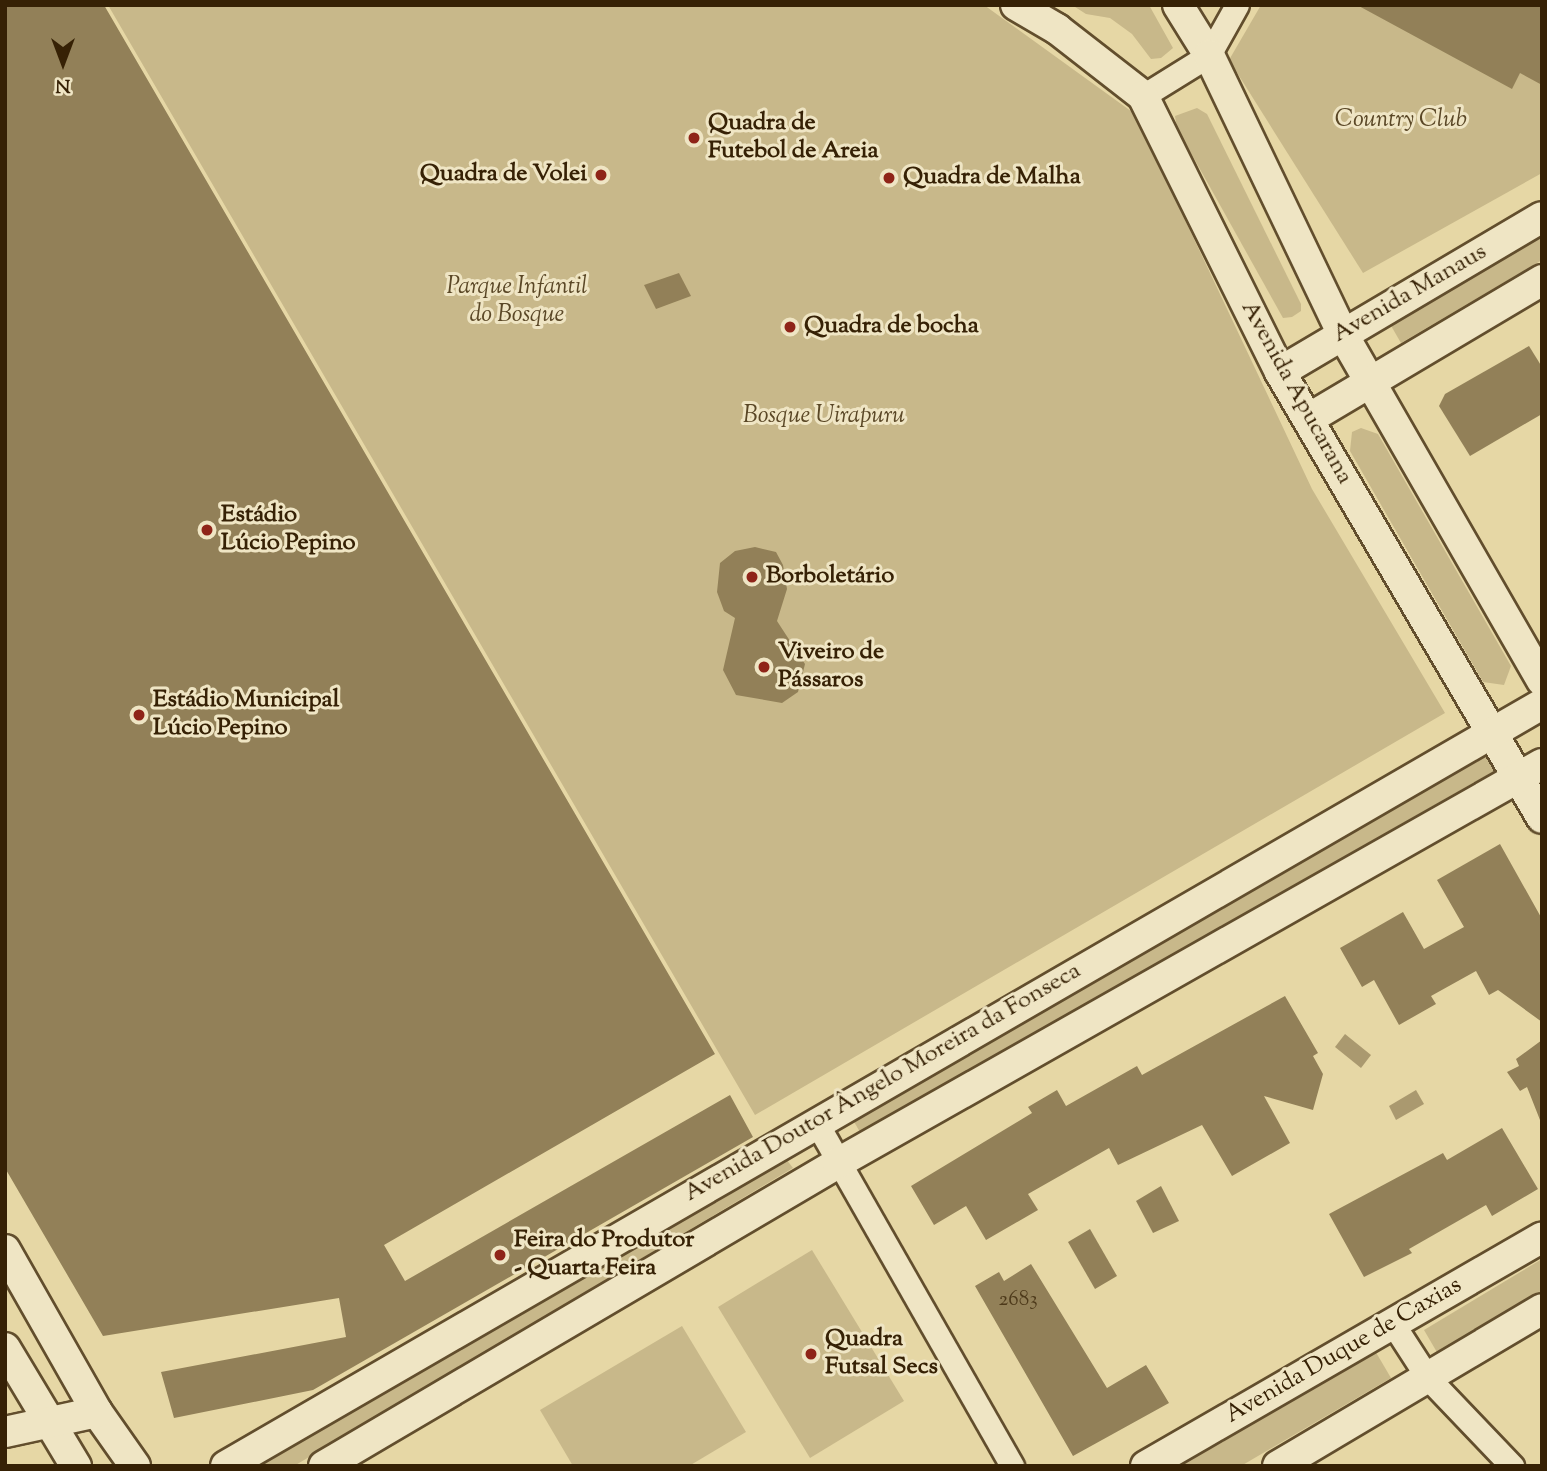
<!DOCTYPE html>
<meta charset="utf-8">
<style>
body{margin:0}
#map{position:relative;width:1547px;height:1471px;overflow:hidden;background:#e6d7a5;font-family:"Sorts Mill Goudy",serif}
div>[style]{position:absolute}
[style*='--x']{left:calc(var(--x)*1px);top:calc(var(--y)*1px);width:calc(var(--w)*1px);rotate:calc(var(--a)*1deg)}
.green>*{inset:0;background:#c8b88a}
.water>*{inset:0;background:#aa996f}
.building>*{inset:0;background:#928058}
.roads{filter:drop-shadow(2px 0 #624e2d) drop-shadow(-2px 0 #624e2d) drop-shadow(0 2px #624e2d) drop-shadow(0 -2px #624e2d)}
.minor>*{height:23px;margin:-11.5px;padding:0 11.5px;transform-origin:11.5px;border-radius:11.5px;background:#efe5c4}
.tertiary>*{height:30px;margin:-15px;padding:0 15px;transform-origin:15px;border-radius:15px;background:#efe5c4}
.dots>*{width:19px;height:19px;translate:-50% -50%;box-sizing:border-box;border:4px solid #efe5c4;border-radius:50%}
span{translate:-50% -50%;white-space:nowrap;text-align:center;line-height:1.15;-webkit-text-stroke:6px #efe5c4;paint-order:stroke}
.number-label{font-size:21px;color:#4d391a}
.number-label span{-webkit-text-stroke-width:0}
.park-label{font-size:24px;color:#5a4726;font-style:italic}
.poi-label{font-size:24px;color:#362105;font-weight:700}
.left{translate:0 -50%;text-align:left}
.right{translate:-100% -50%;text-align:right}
.street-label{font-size:24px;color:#362105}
.frame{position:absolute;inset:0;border:7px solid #362105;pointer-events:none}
.north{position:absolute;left:28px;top:28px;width:70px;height:70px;-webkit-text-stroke:5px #efe5c4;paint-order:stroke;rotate:180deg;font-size:19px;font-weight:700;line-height:28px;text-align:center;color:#362105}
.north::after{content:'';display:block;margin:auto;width:24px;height:32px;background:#362105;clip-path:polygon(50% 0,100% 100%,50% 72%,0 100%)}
</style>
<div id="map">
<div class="green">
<i style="clip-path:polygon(108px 5px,984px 5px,1135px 114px,1312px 489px,1445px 713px,755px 1115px)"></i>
<i style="clip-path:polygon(1072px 5px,1149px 5px,1173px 48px,1161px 58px,1151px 59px,1132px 34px,1110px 18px,1086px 14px)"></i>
<i style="clip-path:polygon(1261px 5px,1542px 5px,1542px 173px,1363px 273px,1229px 60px)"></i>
<i style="clip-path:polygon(1197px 108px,1207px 114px,1301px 304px,1301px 311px,1292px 317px,1283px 318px,1177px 128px,1175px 116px)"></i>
<i style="clip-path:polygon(1542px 237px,1542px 260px,1401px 343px,1390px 324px)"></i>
<i style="clip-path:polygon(1361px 428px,1378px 434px,1511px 666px,1504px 685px,1483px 682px,1350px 451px,1352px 432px)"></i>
<i style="clip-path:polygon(1486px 753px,1496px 770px,860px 1132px,850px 1115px)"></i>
<i style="clip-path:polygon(783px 1155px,793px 1168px,294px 1466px,256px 1466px)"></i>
<i style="clip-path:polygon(812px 1250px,904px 1401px,810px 1458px,718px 1307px)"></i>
<i style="clip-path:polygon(1542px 1259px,1542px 1291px,1438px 1354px,1424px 1330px)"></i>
<i style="clip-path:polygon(682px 1326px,746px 1432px,689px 1466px,573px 1466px,540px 1410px)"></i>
<i style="clip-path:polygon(1374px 1349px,1391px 1378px,1241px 1466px,1175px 1466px)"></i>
</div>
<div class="water">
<i style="clip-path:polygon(1345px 1034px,1371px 1055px,1361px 1068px,1335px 1047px)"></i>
<i style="clip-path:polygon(1416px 1090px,1424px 1104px,1396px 1120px,1389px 1106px)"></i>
</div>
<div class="building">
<i style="clip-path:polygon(5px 5px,104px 5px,715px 1054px,384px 1245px,405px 1281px,730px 1095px,753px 1137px,313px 1390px,174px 1418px,161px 1372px,346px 1337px,339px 1298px,103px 1336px,5px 1168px)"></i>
<i style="clip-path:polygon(1357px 5px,1542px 5px,1542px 85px,1520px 73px,1512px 89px)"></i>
<i style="clip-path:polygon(679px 273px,691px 296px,656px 309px,644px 285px)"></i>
<i style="clip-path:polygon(1529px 346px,1542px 367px,1542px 414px,1470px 456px,1439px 406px,1445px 394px)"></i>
<i style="clip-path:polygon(755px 547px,776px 552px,783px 565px,787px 589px,777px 621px,805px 664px,798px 692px,782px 703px,736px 695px,723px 670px,735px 618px,724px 611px,717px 592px,720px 563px,735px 551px)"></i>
<i style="clip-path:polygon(1500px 844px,1542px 919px,1542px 1022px,1498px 990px,1489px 995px,1476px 971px,1431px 996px,1436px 1004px,1399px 1025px,1374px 980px,1362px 987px,1340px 948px,1403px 912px,1424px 949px,1464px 927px,1437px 880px)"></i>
<i style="clip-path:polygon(1285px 996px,1318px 1053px,1313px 1056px,1323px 1074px,1313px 1110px,1264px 1096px,1290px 1143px,1232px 1176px,1202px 1125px,1118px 1165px,1109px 1148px,1028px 1194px,1038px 1210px,986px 1240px,966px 1206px,934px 1225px,911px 1186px,1032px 1113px,1028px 1107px,1057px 1090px,1066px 1106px,1137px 1066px,1142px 1075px)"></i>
<i style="clip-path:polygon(1542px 1040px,1542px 1120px,1540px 1120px,1527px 1087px,1520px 1091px,1507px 1072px,1519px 1066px,1516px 1059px)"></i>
<i style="clip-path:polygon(1502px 1128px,1538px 1189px,1492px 1216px,1486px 1205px,1409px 1249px,1412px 1253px,1364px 1277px,1329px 1214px,1443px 1153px,1447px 1160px)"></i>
<i style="clip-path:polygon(1161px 1186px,1179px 1221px,1153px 1233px,1136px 1201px)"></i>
<i style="clip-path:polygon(1090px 1229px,1117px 1276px,1095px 1289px,1068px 1242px)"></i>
<i style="clip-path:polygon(1031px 1264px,1107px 1388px,1146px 1365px,1169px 1403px,1073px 1456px,975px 1286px,999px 1272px,1004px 1281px)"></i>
</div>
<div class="roads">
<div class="minor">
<i style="--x:1143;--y:96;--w:78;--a:-31.8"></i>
<i style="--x:1209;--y:55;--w:57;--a:-60.8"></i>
<i style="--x:816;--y:1122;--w:396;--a:60.3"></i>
<i style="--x:1393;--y:1324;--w:64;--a:57.1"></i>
<i style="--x:1428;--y:1378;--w:122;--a:46.3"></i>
</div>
<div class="tertiary">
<i style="--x:1016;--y:5;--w:48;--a:30.3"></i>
<i style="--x:1057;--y:29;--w:109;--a:37.9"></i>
<i style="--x:1143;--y:96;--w:308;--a:63.6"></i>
<i style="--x:1280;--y:372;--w:517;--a:59.57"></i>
<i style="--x:1178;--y:5;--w:59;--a:58.2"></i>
<i style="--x:1209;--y:55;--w:308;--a:64.4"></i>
<i style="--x:1342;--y:333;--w:401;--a:60.1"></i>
<i style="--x:1280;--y:372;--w:304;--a:-30.6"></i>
<i style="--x:1310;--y:418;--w:270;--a:-30.7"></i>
<i style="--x:5;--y:1250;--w:186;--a:60.4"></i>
<i style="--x:97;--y:1412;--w:66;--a:54.9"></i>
<i style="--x:5;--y:1348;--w:138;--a:59"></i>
<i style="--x:5;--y:1432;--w:94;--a:-12.3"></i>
<i style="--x:226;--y:1466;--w:1521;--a:-30.07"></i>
<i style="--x:324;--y:1466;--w:597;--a:-30.52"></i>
<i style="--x:838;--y:1163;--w:809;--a:-29.54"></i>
<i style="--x:1146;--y:1466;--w:457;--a:-30"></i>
<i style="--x:1278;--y:1466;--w:307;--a:-30.7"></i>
</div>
</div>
<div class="dots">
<i style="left:694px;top:138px;background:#8f2418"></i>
<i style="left:601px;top:175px;background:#8f2418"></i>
<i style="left:889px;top:178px;background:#8f2418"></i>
<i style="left:790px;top:327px;background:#8f2418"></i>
<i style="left:207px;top:530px;background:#8f2418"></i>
<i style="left:752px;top:577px;background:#8f2418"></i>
<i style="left:764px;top:667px;background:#8f2418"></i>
<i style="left:139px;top:715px;background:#8f2418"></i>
<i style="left:500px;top:1255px;background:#8f2418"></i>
<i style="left:811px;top:1354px;background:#8f2418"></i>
</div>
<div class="number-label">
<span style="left:1018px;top:1300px">2683</span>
</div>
<div class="park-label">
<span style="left:1401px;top:121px">Country Club</span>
<span style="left:517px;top:302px">Parque Infantil<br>do Bosque</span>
<span style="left:824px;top:417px">Bosque Uirapuru</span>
</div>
<div class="poi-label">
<span class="left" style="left:708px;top:138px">Quadra de<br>Futebol de Areia</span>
<span class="right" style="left:587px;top:175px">Quadra de Volei</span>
<span class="left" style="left:903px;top:178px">Quadra de Malha</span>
<span class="left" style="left:804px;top:327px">Quadra de bocha</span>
<span class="left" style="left:221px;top:530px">Estádio<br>Lúcio Pepino</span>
<span class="left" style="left:766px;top:577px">Borboletário</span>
<span class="left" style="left:778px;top:667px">Viveiro de<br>Pássaros</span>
<span class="left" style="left:153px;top:715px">Estádio Municipal<br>Lúcio Pepino</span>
<span class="left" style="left:514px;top:1255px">Feira do Produtor<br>- Quarta Feira</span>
<span class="left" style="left:825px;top:1354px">Quadra<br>Futsal Secs</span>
</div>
<div class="street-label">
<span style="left:1410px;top:294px;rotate:-30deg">Avenida Manaus</span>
<span style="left:1296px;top:393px;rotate:61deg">Avenida Apucarana</span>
<span style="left:883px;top:1083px;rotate:-30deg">Avenida Doutor Ângelo Moreira da Fonseca</span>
<span style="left:1344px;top:1351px;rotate:-30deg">Avenida Duque de Caxias</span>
</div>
<div class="frame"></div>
<div class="north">N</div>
</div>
